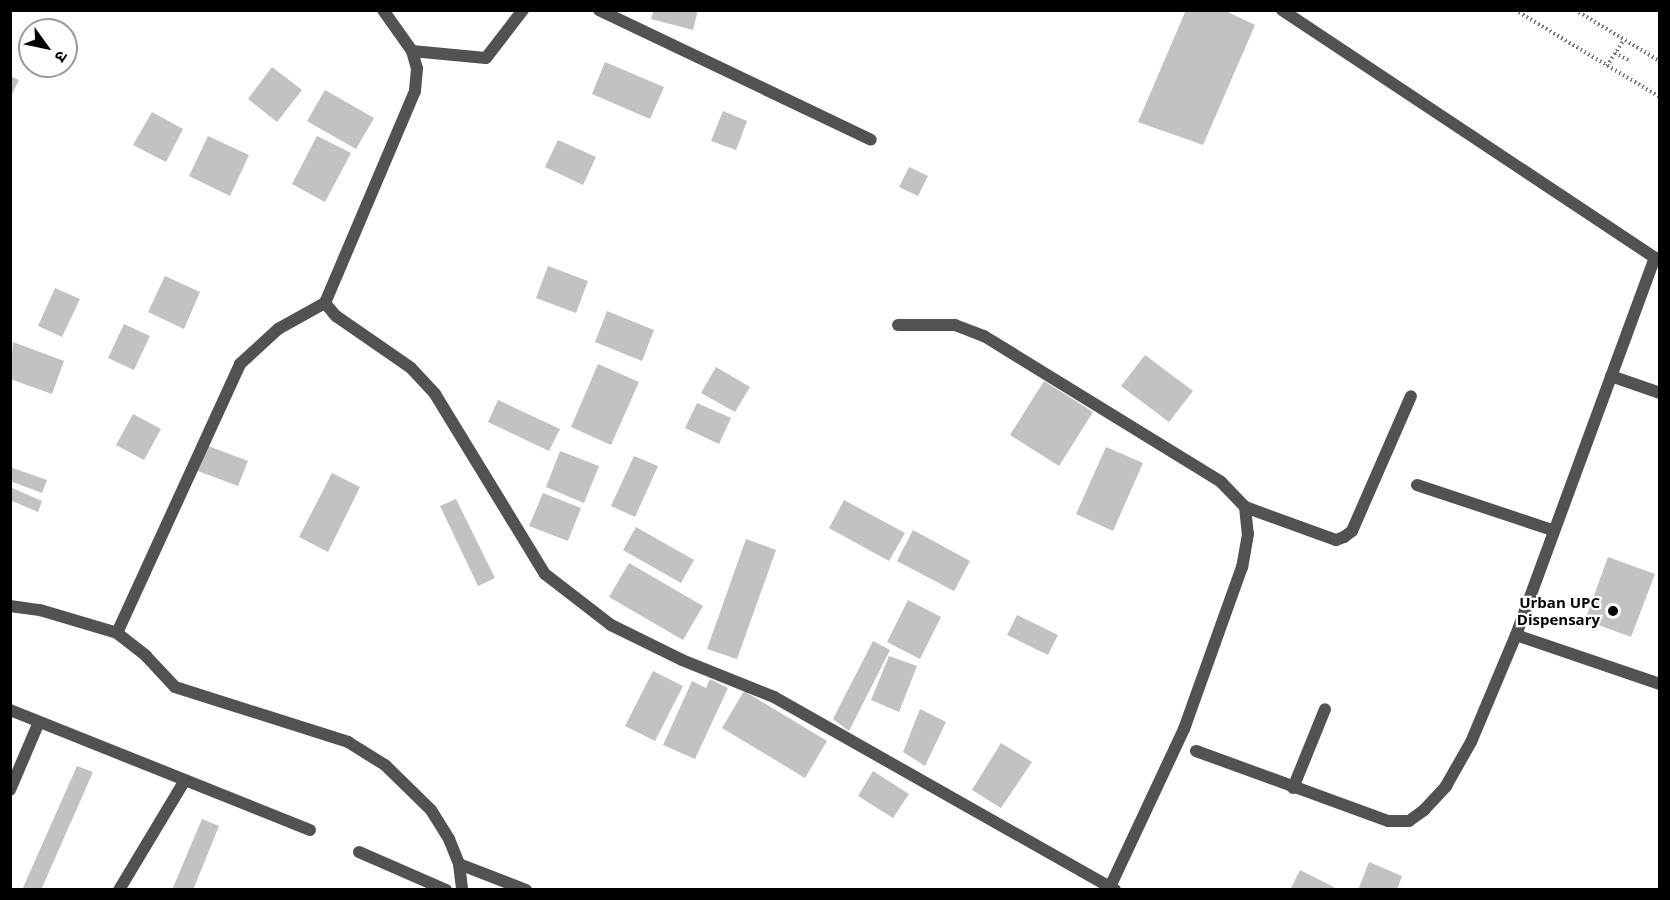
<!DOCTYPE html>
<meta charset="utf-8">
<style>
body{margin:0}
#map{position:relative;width:1670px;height:900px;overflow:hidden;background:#fff;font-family:"Open Sans","Noto Sans Devanagari",sans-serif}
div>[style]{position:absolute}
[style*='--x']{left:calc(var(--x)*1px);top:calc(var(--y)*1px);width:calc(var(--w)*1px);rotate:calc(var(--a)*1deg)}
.building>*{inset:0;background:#c2c2c2}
.path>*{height:4px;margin-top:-2px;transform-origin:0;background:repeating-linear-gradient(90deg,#747474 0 1.5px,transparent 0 4.5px)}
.service>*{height:12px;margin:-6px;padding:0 6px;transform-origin:6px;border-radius:6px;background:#525252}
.minor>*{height:12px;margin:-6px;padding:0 6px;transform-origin:6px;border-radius:6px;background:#525252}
.dots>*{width:16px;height:16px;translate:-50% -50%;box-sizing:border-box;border:3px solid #fff;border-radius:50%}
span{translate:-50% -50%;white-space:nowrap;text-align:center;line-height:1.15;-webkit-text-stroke:4.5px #fff;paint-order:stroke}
.poi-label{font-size:15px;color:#000;font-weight:700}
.right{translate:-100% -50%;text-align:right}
.frame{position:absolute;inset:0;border:12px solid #000;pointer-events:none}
.north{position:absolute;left:18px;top:18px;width:60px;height:60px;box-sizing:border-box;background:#fff;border:2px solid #999;border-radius:50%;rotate:123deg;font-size:16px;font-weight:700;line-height:24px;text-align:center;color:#000}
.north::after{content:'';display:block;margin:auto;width:21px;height:27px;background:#000;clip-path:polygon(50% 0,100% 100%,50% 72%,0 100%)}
</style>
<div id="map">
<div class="building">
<i style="clip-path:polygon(654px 10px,698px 10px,693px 30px,651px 19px)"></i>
<i style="clip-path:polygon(1186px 10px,1224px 10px,1255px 25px,1203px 145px,1138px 122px)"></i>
<i style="clip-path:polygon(605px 62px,664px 87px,650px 119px,592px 94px)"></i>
<i style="clip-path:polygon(272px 67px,302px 90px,277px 122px,248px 99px)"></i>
<i style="clip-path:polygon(10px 76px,19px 80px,10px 98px)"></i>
<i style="clip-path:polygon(325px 90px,374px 118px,356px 149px,307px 121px)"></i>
<i style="clip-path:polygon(723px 111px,747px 121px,736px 150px,711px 141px)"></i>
<i style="clip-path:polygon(152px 112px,183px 129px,166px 162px,133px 145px)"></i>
<i style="clip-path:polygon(208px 136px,249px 155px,230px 196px,189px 176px)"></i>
<i style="clip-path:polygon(317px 136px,351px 153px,325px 202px,292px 184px)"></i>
<i style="clip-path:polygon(558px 140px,596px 157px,583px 185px,545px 167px)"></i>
<i style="clip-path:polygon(909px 167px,928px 176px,918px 196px,899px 187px)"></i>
<i style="clip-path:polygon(548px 266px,588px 281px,576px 313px,536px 298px)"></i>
<i style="clip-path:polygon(165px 276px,200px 292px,184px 329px,148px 312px)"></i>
<i style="clip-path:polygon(55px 288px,80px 299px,62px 337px,38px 326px)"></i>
<i style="clip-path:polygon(607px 311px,654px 330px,642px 361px,595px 342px)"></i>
<i style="clip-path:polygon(124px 324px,150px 336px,134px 370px,108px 358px)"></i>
<i style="clip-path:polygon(13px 342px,64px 361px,52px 394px,10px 379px)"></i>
<i style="clip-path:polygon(1145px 355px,1193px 391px,1169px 422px,1121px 386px)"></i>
<i style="clip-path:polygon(598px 364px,639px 382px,611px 445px,571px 427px)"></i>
<i style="clip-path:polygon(716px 367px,750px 387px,735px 412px,701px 393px)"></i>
<i style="clip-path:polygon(1044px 381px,1093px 412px,1059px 466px,1010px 435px)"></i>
<i style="clip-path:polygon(498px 400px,560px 429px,549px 451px,488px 422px)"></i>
<i style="clip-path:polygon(697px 403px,731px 418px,719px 444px,685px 428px)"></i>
<i style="clip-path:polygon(133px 414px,161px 429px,144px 460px,116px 445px)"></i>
<i style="clip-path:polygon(208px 446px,248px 461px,238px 486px,198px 471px)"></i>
<i style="clip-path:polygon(1106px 447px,1143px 463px,1113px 531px,1076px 514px)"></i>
<i style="clip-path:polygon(560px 451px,599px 466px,584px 503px,546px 487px)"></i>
<i style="clip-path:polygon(634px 456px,658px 466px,635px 517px,611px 506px)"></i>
<i style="clip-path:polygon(10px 467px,47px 480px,42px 493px,10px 481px)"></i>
<i style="clip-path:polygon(332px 473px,360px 487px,328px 552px,299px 537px)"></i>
<i style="clip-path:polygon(10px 487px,42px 501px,38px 512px,10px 500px)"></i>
<i style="clip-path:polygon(543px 493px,581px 508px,568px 541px,529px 526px)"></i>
<i style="clip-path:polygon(456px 499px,495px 578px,478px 586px,440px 506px)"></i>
<i style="clip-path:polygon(844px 500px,905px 533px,889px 561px,829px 528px)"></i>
<i style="clip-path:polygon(636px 527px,694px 560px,681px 583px,623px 550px)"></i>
<i style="clip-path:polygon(913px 530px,970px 561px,954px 591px,897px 561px)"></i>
<i style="clip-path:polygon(746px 539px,776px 550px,737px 659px,707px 649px)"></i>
<i style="clip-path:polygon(1608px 557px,1655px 574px,1631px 637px,1585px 620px)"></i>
<i style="clip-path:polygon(629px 563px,703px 606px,683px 640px,609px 597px)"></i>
<i style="clip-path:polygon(908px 600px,941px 617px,920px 659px,887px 642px)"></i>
<i style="clip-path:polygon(1017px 615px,1058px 635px,1048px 655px,1007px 635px)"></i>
<i style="clip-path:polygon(873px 641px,890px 650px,849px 731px,833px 719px)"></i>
<i style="clip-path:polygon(889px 656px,917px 666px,899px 712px,871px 700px)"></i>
<i style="clip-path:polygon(653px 671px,683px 686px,655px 741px,625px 726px)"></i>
<i style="clip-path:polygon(710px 679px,728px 688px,695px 759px,663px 745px,692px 681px,706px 688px)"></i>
<i style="clip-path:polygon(744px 691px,827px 741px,805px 778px,722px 728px)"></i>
<i style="clip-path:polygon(920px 709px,946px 722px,925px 766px,903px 752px)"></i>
<i style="clip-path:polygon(1001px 743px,1032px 762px,1001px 808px,972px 790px)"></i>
<i style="clip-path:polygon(77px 766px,93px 772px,41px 890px,22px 890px)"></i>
<i style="clip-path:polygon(873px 771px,909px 794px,893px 818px,858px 796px)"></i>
<i style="clip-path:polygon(202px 819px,219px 826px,193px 890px,172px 890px)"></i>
<i style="clip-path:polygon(1369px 862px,1402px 876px,1397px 890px,1358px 890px)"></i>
<i style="clip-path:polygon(1300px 870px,1334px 887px,1333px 890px,1290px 890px)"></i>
</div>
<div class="path">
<i style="--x:1515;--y:10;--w:169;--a:31"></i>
<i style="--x:1575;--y:10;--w:99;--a:31"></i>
<i style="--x:1615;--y:53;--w:15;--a:28"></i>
<i style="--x:1607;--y:66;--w:31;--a:-57"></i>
</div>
<div class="service">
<i style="--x:10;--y:710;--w:323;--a:21.8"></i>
<i style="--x:10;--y:790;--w:74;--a:-66.9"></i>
<i style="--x:359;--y:852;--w:95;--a:23.6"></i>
<i style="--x:459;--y:864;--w:72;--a:21.2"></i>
<i style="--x:119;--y:890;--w:128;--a:-59"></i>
</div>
<div class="minor">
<i style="--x:383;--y:10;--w:50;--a:54.7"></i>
<i style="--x:412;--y:51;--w:18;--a:74"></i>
<i style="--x:417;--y:68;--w:23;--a:95"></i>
<i style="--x:415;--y:91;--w:230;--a:113"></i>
<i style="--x:325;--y:303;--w:17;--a:50"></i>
<i style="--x:336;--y:316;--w:91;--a:34.7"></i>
<i style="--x:411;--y:368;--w:35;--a:47"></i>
<i style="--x:435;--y:394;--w:211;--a:58.6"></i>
<i style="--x:545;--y:574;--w:83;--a:37.7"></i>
<i style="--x:611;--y:625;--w:79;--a:26.2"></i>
<i style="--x:682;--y:660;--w:99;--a:21.9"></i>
<i style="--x:774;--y:697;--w:392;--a:29.5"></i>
<i style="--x:599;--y:10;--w:301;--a:25.5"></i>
<i style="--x:1282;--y:10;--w:454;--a:33.6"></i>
<i style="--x:412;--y:51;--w:74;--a:5.4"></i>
<i style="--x:486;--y:58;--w:61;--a:-52.4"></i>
<i style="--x:898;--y:325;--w:57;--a:0"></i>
<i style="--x:955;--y:325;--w:31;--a:21"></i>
<i style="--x:984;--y:336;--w:278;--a:31.6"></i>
<i style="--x:1221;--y:482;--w:35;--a:46"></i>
<i style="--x:1245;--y:507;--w:27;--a:84"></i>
<i style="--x:1248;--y:534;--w:34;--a:100"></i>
<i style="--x:1242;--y:567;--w:172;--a:109.7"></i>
<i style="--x:1184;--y:729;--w:172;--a:115.1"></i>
<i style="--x:1611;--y:376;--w:52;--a:19.1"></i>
<i style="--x:1417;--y:485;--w:142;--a:18.4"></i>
<i style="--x:1245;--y:507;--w:97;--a:19.9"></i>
<i style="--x:1336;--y:540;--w:9;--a:-21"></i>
<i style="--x:1344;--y:537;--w:10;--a:-37"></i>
<i style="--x:1352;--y:531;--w:147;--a:-66.4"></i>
<i style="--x:10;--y:606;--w:30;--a:8"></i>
<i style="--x:40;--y:610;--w:80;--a:16.6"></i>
<i style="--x:117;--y:633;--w:37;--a:38"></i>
<i style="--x:146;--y:656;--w:42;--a:46.9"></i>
<i style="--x:175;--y:687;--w:182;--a:17.6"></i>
<i style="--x:348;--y:742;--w:44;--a:31.9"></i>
<i style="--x:385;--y:765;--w:64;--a:44.4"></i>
<i style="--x:431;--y:810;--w:34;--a:58"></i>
<i style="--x:449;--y:839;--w:27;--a:68"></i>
<i style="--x:459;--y:864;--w:26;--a:83"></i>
<i style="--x:117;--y:633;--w:296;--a:-65.4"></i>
<i style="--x:240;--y:364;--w:52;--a:-42.6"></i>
<i style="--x:278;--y:329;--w:54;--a:-29"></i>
<i style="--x:1516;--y:635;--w:152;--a:18.8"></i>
<i style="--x:1196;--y:751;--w:204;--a:20"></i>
<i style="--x:1388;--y:821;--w:21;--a:0"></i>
<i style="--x:1409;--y:821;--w:19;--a:-36"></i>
<i style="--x:1424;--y:810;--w:33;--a:-47"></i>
<i style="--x:1446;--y:786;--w:51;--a:-60.4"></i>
<i style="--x:1471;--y:742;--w:116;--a:-67.2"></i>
<i style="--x:1516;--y:635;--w:402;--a:-69.8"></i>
<i style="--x:1293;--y:788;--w:85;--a:-67.9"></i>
</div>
<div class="dots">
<i style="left:1613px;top:611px;background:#000"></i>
</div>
<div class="poi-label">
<span class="right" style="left:1600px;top:611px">Urban UPC<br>Dispensary</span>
</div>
<div class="frame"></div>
<div class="north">उ</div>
</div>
